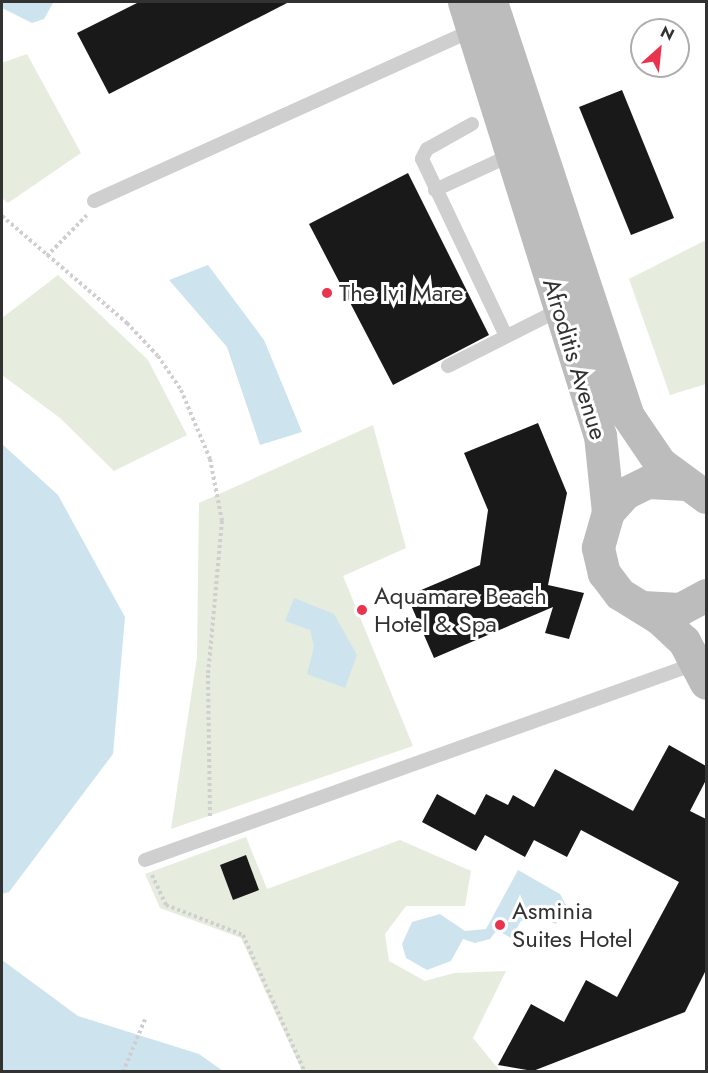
<!DOCTYPE html>
<style>
body{margin:0}
#map{position:relative;width:708px;height:1073px;overflow:hidden;background:#fff;font-family:Jost,sans-serif}
div>[style]{position:absolute}
[style*='--x']{left:calc(var(--x)*1px);top:calc(var(--y)*1px);width:calc(var(--w)*1px);rotate:calc(var(--a)*1deg)}
.green>*{inset:0;background:#e6ecde}
.water>*{inset:0;background:#cde4ee}
.building>*{inset:0;background:#191919}
.path>*{height:4px;margin-top:-2px;transform-origin:0;background:repeating-linear-gradient(90deg,#cfcfcf 0 3px,transparent 0 6px)}
.lane>*{height:14px;margin:-7px;padding:0 7px;transform-origin:7px;border-radius:7px;background:#cfcfcf}
.secondary>*{height:33px;margin:-16.5px;padding:0 16.5px;transform-origin:16.5px;border-radius:16.5px;background:#bcbcbc}
.dots>*{width:16px;height:16px;translate:-50% -50%;box-sizing:border-box;border:3px solid #fff;border-radius:50%}
span{translate:-50% -50%;white-space:nowrap;text-align:center;line-height:1.15;-webkit-text-stroke:6px #fff;paint-order:stroke}
.poi-label{font-size:24px;color:#323232}
.left{translate:0 -50%;text-align:left}
.street-label{font-size:24px;color:#323232}
.frame{position:absolute;inset:0;border:3px solid #323232;pointer-events:none}
.north{position:absolute;left:630px;top:18px;width:60px;height:60px;box-sizing:border-box;background:#fff;border:2px solid #adadad;border-radius:50%;rotate:27deg;font-size:16px;font-weight:700;line-height:24px;text-align:center;color:#323232}
.north::after{content:'';display:block;margin:auto;width:21px;height:27px;background:#ea334d;clip-path:polygon(50% 0,100% 100%,50% 72%,0 100%)}
</style>
<div id="map">
<div class="green">
<i style="clip-path:polygon(27px 54px,81px 153px,8px 203px,2px 198px,2px 63px)"></i>
<i style="clip-path:polygon(706px 240px,706px 384px,670px 395px,629px 279px)"></i>
<i style="clip-path:polygon(58px 275px,148px 360px,187px 435px,114px 471px,60px 418px,2px 375px,2px 318px)"></i>
<i style="clip-path:polygon(373px 425px,406px 548px,343px 576px,413px 746px,171px 829px,197px 657px,199px 503px)"></i>
<i style="clip-path:polygon(246px 837px,267px 889px,400px 840px,471px 871px,465px 906px,406px 906px,385px 934px,389px 961px,425px 981px,454px 973px,506px 971px,473px 1038px,500px 1071px,302px 1071px,241px 938px,160px 908px,145px 874px)"></i>
</div>
<div class="water">
<i style="clip-path:polygon(2px 2px,52px 2px,53px 3px,44px 19px,32px 23px,2px 8px)"></i>
<i style="clip-path:polygon(208px 265px,264px 340px,302px 432px,260px 445px,227px 347px,169px 280px)"></i>
<i style="clip-path:polygon(2px 444px,58px 495px,125px 617px,113px 754px,9px 892px,2px 894px)"></i>
<i style="clip-path:polygon(294px 598px,334px 614px,357px 655px,345px 688px,307px 674px,314px 646px,310px 630px,285px 621px)"></i>
<i style="clip-path:polygon(518px 870px,560px 894px,566px 905px,556px 924px,537px 916px,521px 921px,511px 938px,497px 930px,490px 939px,475px 943px,463px 939px,451px 961px,427px 970px,406px 958px,402px 944px,412px 922px,440px 914px,465px 931px,486px 929px)"></i>
<i style="clip-path:polygon(2px 960px,78px 1016px,199px 1054px,223px 1071px,2px 1071px)"></i>
</div>
<div class="building">
<i style="clip-path:polygon(139px 2px,289px 2px,109px 94px,77px 33px)"></i>
<i style="clip-path:polygon(622px 90px,674px 218px,631px 235px,579px 107px)"></i>
<i style="clip-path:polygon(408px 173px,489px 335px,393px 385px,309px 224px)"></i>
<i style="clip-path:polygon(538px 423px,567px 493px,548px 585px,584px 593px,569px 639px,545px 633px,553px 607px,434px 658px,407px 596px,480px 565px,488px 510px,464px 453px)"></i>
<i style="clip-path:polygon(669px 745px,706px 766px,706px 780px,690px 811px,706px 819px,706px 970px,685px 1012px,533px 1071px,498px 1065px,531px 1004px,564px 1022px,586px 980px,617px 997px,679px 882px,581px 830px,567px 857px,534px 840px,525px 857px,485px 835px,476px 851px,422px 822px,437px 794px,475px 815px,486px 794px,508px 805px,513px 795px,534px 807px,555px 769px,633px 811px)"></i>
<i style="clip-path:polygon(246px 855px,259px 890px,233px 900px,220px 865px)"></i>
</div>
<div class="path">
<i style="--x:2;--y:216;--w:165;--a:40.6"></i>
<i style="--x:127;--y:323;--w:45;--a:46.8"></i>
<i style="--x:158;--y:356;--w:41;--a:55.9"></i>
<i style="--x:181;--y:390;--w:75;--a:67.2"></i>
<i style="--x:210;--y:459;--w:63;--a:79"></i>
<i style="--x:222;--y:521;--w:155;--a:95.2"></i>
<i style="--x:208;--y:675;--w:143;--a:89.2"></i>
<i style="--x:47;--y:256;--w:57;--a:-45.7"></i>
<i style="--x:152;--y:875;--w:33;--a:65"></i>
<i style="--x:166;--y:905;--w:83;--a:21.3"></i>
<i style="--x:243;--y:935;--w:150;--a:65.7"></i>
<i style="--x:123;--y:1072;--w:60;--a:-67.3"></i>
</div>
<div class="lane">
<i style="--x:472;--y:124;--w:51;--a:150.9"></i>
<i style="--x:427;--y:149;--w:11;--a:117"></i>
<i style="--x:422;--y:159;--w:196;--a:64.6"></i>
<i style="--x:435;--y:190;--w:84;--a:-24.7"></i>
<i style="--x:94;--y:201;--w:416;--a:-24.3"></i>
<i style="--x:448;--y:366;--w:127;--a:-26.8"></i>
<i style="--x:145;--y:860;--w:586;--a:-19.64"></i>
</div>
<div class="secondary">
<i style="--x:464;--y:2;--w:454;--a:72.6"></i>
<i style="--x:600;--y:435;--w:77;--a:84.1"></i>
<i style="--x:608;--y:512;--w:37;--a:106"></i>
<i style="--x:598;--y:548;--w:26;--a:77"></i>
<i style="--x:604;--y:573;--w:26;--a:53"></i>
<i style="--x:620;--y:594;--w:46;--a:31.6"></i>
<i style="--x:659;--y:618;--w:34;--a:43"></i>
<i style="--x:684;--y:641;--w:47;--a:62.4"></i>
<i style="--x:491;--y:2;--w:436;--a:71.7"></i>
<i style="--x:628;--y:416;--w:57;--a:55.8"></i>
<i style="--x:660;--y:463;--w:57;--a:36.5"></i>
<i style="--x:608;--y:512;--w:25;--a:-48"></i>
<i style="--x:625;--y:493;--w:25;--a:-26"></i>
<i style="--x:648;--y:482;--w:37;--a:3"></i>
<i style="--x:642;--y:607;--w:38;--a:3"></i>
<i style="--x:680;--y:609;--w:30;--a:-28"></i>
</div>
<div class="dots">
<i style="left:327px;top:293px;background:#ea334d"></i>
<i style="left:362px;top:610px;background:#ea334d"></i>
<i style="left:500px;top:925px;background:#ea334d"></i>
</div>
<div class="poi-label">
<span class="left" style="left:339px;top:293px">The Ivi Mare</span>
<span class="left" style="left:374px;top:610px">Aquamare Beach<br>Hotel &amp; Spa</span>
<span class="left" style="left:512px;top:925px">Asminia<br>Suites Hotel</span>
</div>
<div class="street-label">
<span style="left:575px;top:359px;rotate:73deg">Afroditis Avenue</span>
</div>
<div class="frame"></div>
<div class="north">N</div>
</div>
